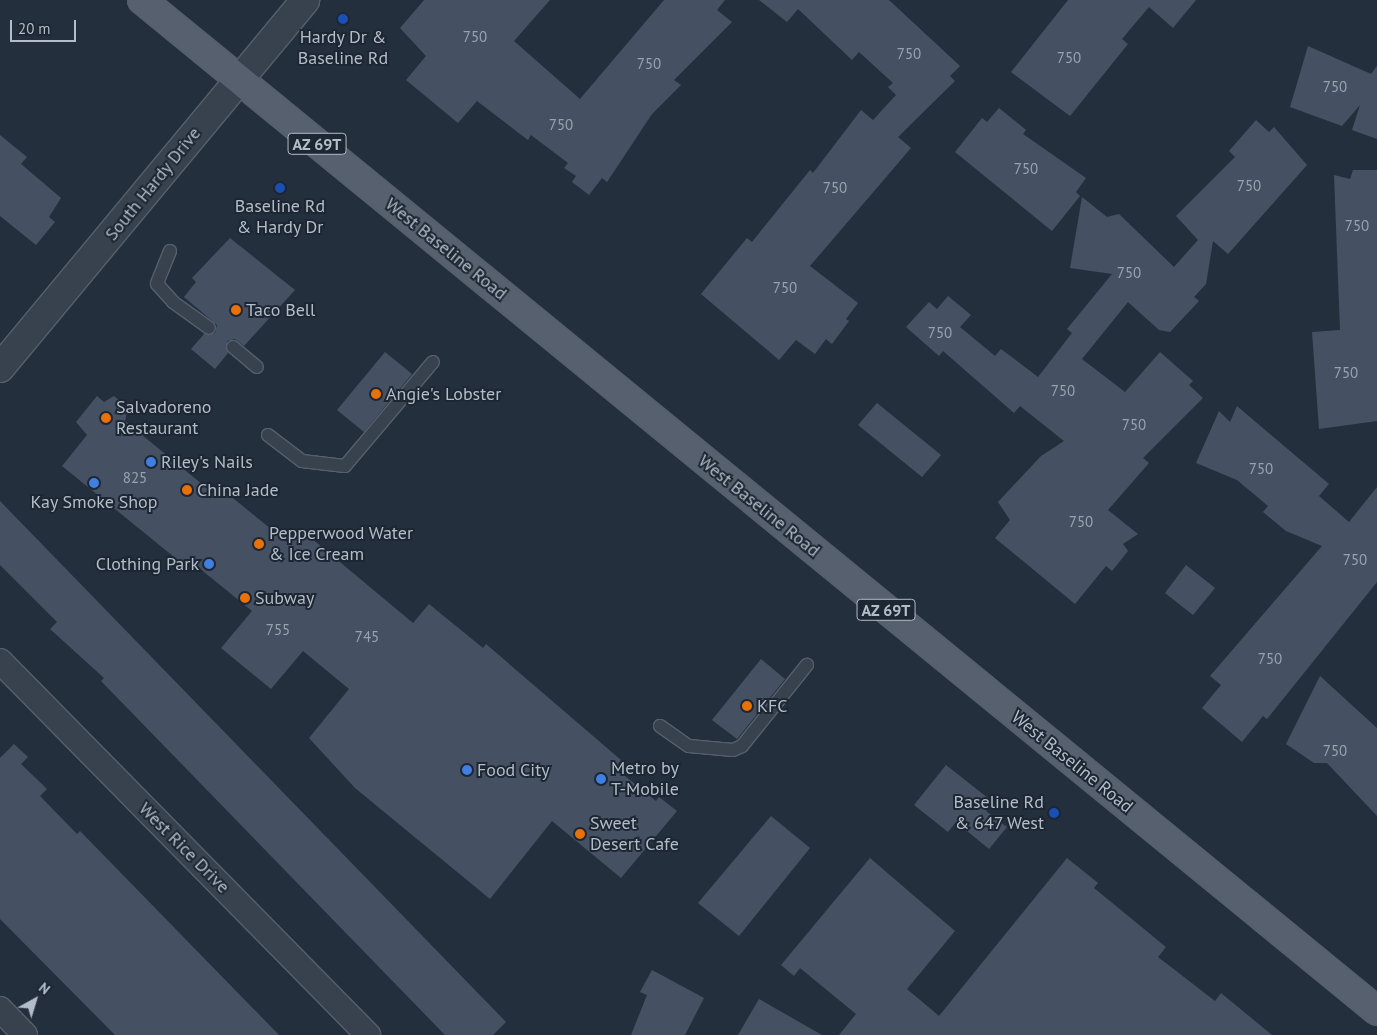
<!DOCTYPE html>
<style>
body{margin:0}
#map{position:relative;width:1377px;height:1035px;overflow:hidden;background:#242f3e;font-family:"PT Sans",sans-serif}
div>[style]{position:absolute}
[style*='--x']{left:calc(var(--x)*1px);top:calc(var(--y)*1px);width:calc(var(--w)*1px);rotate:calc(var(--a)*1deg)}
.building>*{inset:0;background:#455162}
.roads{filter:drop-shadow(1px 0 #565f6c) drop-shadow(-1px 0 #565f6c) drop-shadow(0 1px #565f6c) drop-shadow(0 -1px #565f6c)}
.service>*{height:12px;margin:-6px;padding:0 6px;transform-origin:6px;border-radius:6px;background:#38414e}
.minor>*{height:24px;margin:-12px;padding:0 12px;transform-origin:12px;border-radius:12px;background:#38414e}
.tertiary>*{height:28px;margin:-14px;padding:0 14px;transform-origin:14px;border-radius:14px;background:#38414e}
.primary>*{height:28px;margin:-14px;padding:0 14px;transform-origin:14px;border-radius:14px;background:#56606e}
.dots>*{width:14px;height:14px;translate:-50% -50%;box-sizing:border-box;border:2px solid #1d2633;border-radius:50%}
span{translate:-50% -50%;white-space:nowrap;text-align:center;line-height:1.15;-webkit-text-stroke:4px #1d2633;paint-order:stroke}
.number-label{font-size:15px;color:#98a1af}
.number-label span{-webkit-text-stroke-width:0}
.shield-label span{padding:1px 4px;background:#1d2633;border:1px solid;border-radius:4px;-webkit-text-stroke-width:0}
.shield-label{font-size:16px;color:#b4bcc9;font-weight:700}
.poi-label{font-size:18px;color:#b4bcc9}
.left{translate:0 -50%;text-align:left}
.right{translate:-100% -50%;text-align:right}
.street-label{font-size:18px;color:#b4bcc9}
.north{position:absolute;left:10px;top:975px;width:50px;height:50px;-webkit-text-stroke:4px #1d2633;paint-order:stroke;rotate:39deg;font-size:14px;font-weight:700;line-height:20px;text-align:center;color:#b4bcc9}
.north::after{content:'';display:block;margin:auto;width:18px;height:22px;background:#b4bcc9;clip-path:polygon(50% 0,100% 100%,50% 72%,0 100%)}
.scale{position:absolute;left:10px;top:20px;width:66px;height:22px;box-sizing:border-box;border:2px solid #b4bcc9;border-top:0;padding-left:6px;font-size:15px;line-height:18px;white-space:nowrap;color:#b4bcc9;-webkit-text-stroke:4px #1d2633;paint-order:stroke}
</style>
<div id="map">
<div class="building">
<i style="clip-path:polygon(424px 0,550px 0,514px 41px,580px 99px,664px 0,725px 0,717px 10px,732px 22px,674px 80px,681px 85px,652px 114px,607px 182px,602px 178px,589px 195px,572px 182px,576px 176px,564px 168px,568px 163px,531px 135px,528px 140px,477px 101px,458px 123px,406px 80px,426px 56px,400px 28px)"></i>
<i style="clip-path:polygon(759px 0,889px 0,960px 66px,950px 76px,955px 81px,898px 137px,911px 148px,810px 266px,858px 303px,846px 319px,849px 321px,832px 344px,826px 339px,815px 354px,796px 340px,779px 360px,701px 294px,747px 238px,752px 242px,810px 170px,813px 173px,861px 110px,873px 120px,896px 95px,888px 87px,893px 83px,859px 52px,852px 60px,798px 9px,787px 22px)"></i>
<i style="clip-path:polygon(1068px 0,1196px 0,1173px 28px,1149px 7px,1122px 39px,1128px 44px,1070px 116px,1011px 72px)"></i>
<i style="clip-path:polygon(1308px 46px,1371px 74px,1377px 66px,1377px 139px,1352px 130px,1360px 105px,1342px 126px,1290px 107px)"></i>
<i style="clip-path:polygon(999px 108px,1026px 130px,1023px 134px,1086px 178px,1076px 192px,1080px 196px,1052px 231px,955px 152px,982px 118px,987px 122px)"></i>
<i style="clip-path:polygon(1256px 120px,1269px 132px,1274px 127px,1307px 165px,1228px 254px,1213px 241px,1206px 284px,1194px 297px,1199px 301px,1170px 332px,1159px 330px,1128px 302px,1082px 359px,1125px 392px,1160px 352px,1193px 381px,1189px 385px,1203px 398px,1143px 458px,1149px 463px,1108px 510px,1138px 534px,1123px 544px,1128px 551px,1112px 571px,1106px 566px,1075px 604px,995px 538px,1010px 520px,998px 502px,1041px 456px,1064px 441px,1020px 406px,1014px 413px,943px 351px,939px 356px,906px 327px,929px 302px,937px 309px,948px 296px,971px 315px,960px 327px,995px 356px,1001px 349px,1038px 377px,1072px 333px,1067px 329px,1112px 274px,1070px 268px,1082px 197px,1107px 217px,1119px 214px,1174px 267px,1198px 240px,1176px 216px,1235px 157px,1229px 151px)"></i>
<i style="clip-path:polygon(0 135px,27px 157px,21px 164px,61px 198px,49px 217px,55px 222px,36px 245px,0 216px)"></i>
<i style="clip-path:polygon(1353px 170px,1377px 170px,1377px 421px,1319px 429px,1312px 332px,1340px 330px,1334px 175px,1350px 179px)"></i>
<i style="clip-path:polygon(230px 238px,295px 290px,244px 346px,235px 339px,227px 341px,228px 353px,215px 369px,191px 349px,204px 334px,215px 333px,217px 325px,184px 297px,196px 282px,192px 278px)"></i>
<i style="clip-path:polygon(385px 352px,412px 374px,364px 432px,337px 410px)"></i>
<i style="clip-path:polygon(97px 396px,104px 402px,114px 396px,128px 408px,125px 421px,214px 494px,223px 490px,287px 542px,299px 528px,413px 623px,429px 604px,483px 648px,486px 644px,621px 760px,615px 768px,656px 801px,659px 797px,677px 811px,621px 878px,552px 821px,490px 899px,355px 788px,309px 738px,349px 689px,303px 651px,271px 689px,221px 648px,252px 611px,188px 559px,184px 565px,62px 466px,87px 435px,76px 422px)"></i>
<i style="clip-path:polygon(877px 403px,941px 455px,922px 477px,858px 425px)"></i>
<i style="clip-path:polygon(1237px 406px,1329px 484px,1319px 496px,1349px 522px,1377px 487px,1377px 582px,1267px 719px,1263px 716px,1242px 742px,1202px 708px,1221px 685px,1210px 676px,1322px 546px,1286px 531px,1263px 512px,1268px 506px,1237px 480px,1196px 463px,1219px 411px,1230px 422px)"></i>
<i style="clip-path:polygon(0 501px,506px 1022px,493px 1035px,445px 1035px,101px 681px,104px 678px,50px 629px,57px 622px,0 565px)"></i>
<i style="clip-path:polygon(1186px 565px,1215px 588px,1193px 615px,1165px 593px)"></i>
<i style="clip-path:polygon(761px 659px,785px 679px,737px 739px,712px 720px)"></i>
<i style="clip-path:polygon(1320px 676px,1377px 728px,1377px 816px,1327px 763px,1314px 763px,1286px 744px)"></i>
<i style="clip-path:polygon(14px 744px,28px 757px,21px 764px,47px 789px,40px 796px,77px 834px,80px 831px,279px 1035px,115px 1035px,0 919px,0 758px)"></i>
<i style="clip-path:polygon(946px 765px,993px 802px,986px 811px,1007px 827px,989px 849px,956px 822px,948px 832px,914px 805px)"></i>
<i style="clip-path:polygon(771px 816px,810px 848px,739px 936px,698px 903px)"></i>
<i style="clip-path:polygon(870px 858px,955px 931px,907px 989px,939px 1016px,1067px 858px,1098px 883px,1094px 888px,1166px 947px,1158px 957px,1215px 1001px,1221px 993px,1272px 1035px,839px 1035px,856px 1014px,800px 968px,794px 976px,781px 965px)"></i>
<i style="clip-path:polygon(652px 970px,704px 998px,685px 1035px,631px 1035px,647px 995px,640px 992px)"></i>
<i style="clip-path:polygon(759px 999px,822px 1035px,738px 1035px)"></i>
</div>
<div class="roads">
<div class="service">
<i style="--x:170;--y:251;--w:35;--a:112"></i>
<i style="--x:157;--y:284;--w:24;--a:48"></i>
<i style="--x:173;--y:302;--w:44;--a:35.8"></i>
<i style="--x:233;--y:347;--w:31;--a:40"></i>
<i style="--x:268;--y:435;--w:43;--a:37.4"></i>
<i style="--x:302;--y:461;--w:43;--a:6.6"></i>
<i style="--x:345;--y:466;--w:136;--a:-49.8"></i>
<i style="--x:660;--y:726;--w:35;--a:35"></i>
<i style="--x:689;--y:746;--w:44;--a:5.2"></i>
<i style="--x:733;--y:750;--w:10;--a:-24"></i>
<i style="--x:742;--y:746;--w:104;--a:-51.3"></i>
</div>
<div class="minor">
<i style="--x:0;--y:661;--w:525;--a:45.46"></i>
<i style="--x:0;--y:1009;--w:36;--a:46"></i>
</div>
<div class="tertiary">
<i style="--x:0;--y:368;--w:478;--a:-50.3"></i>
</div>
<div class="primary">
<i style="--x:142;--y:0;--w:1596;--a:39.3"></i>
</div>
</div>
<div class="dots">
<i style="left:343px;top:19px;background:#1a4fb4"></i>
<i style="left:280px;top:188px;background:#1a4fb4"></i>
<i style="left:236px;top:310px;background:#e8710a"></i>
<i style="left:376px;top:394px;background:#e8710a"></i>
<i style="left:106px;top:418px;background:#e8710a"></i>
<i style="left:151px;top:462px;background:#3f7fe0"></i>
<i style="left:94px;top:483px;background:#3f7fe0"></i>
<i style="left:187px;top:490px;background:#e8710a"></i>
<i style="left:259px;top:544px;background:#e8710a"></i>
<i style="left:209px;top:564px;background:#3f7fe0"></i>
<i style="left:245px;top:598px;background:#e8710a"></i>
<i style="left:747px;top:706px;background:#e8710a"></i>
<i style="left:467px;top:770px;background:#3f7fe0"></i>
<i style="left:601px;top:779px;background:#3f7fe0"></i>
<i style="left:1054px;top:813px;background:#1a4fb4"></i>
<i style="left:580px;top:834px;background:#e8710a"></i>
</div>
<div class="number-label">
<span style="left:475px;top:37px">750</span>
<span style="left:909px;top:54px">750</span>
<span style="left:1069px;top:58px">750</span>
<span style="left:649px;top:64px">750</span>
<span style="left:1335px;top:87px">750</span>
<span style="left:561px;top:125px">750</span>
<span style="left:1026px;top:169px">750</span>
<span style="left:1249px;top:186px">750</span>
<span style="left:835px;top:188px">750</span>
<span style="left:1357px;top:226px">750</span>
<span style="left:1129px;top:273px">750</span>
<span style="left:785px;top:288px">750</span>
<span style="left:940px;top:333px">750</span>
<span style="left:1346px;top:373px">750</span>
<span style="left:1063px;top:391px">750</span>
<span style="left:1134px;top:425px">750</span>
<span style="left:1261px;top:469px">750</span>
<span style="left:135px;top:478px">825</span>
<span style="left:1081px;top:522px">750</span>
<span style="left:1355px;top:560px">750</span>
<span style="left:278px;top:630px">755</span>
<span style="left:367px;top:637px">745</span>
<span style="left:1270px;top:659px">750</span>
<span style="left:1335px;top:751px">750</span>
</div>
<div class="shield-label">
<span style="left:317px;top:144px">AZ 69T</span>
<span style="left:886px;top:610px">AZ 69T</span>
</div>
<div class="poi-label">
<span style="left:343px;top:48px">Hardy Dr &amp;<br>Baseline Rd</span>
<span style="left:280px;top:217px">Baseline Rd<br>&amp; Hardy Dr</span>
<span class="left" style="left:246px;top:310px">Taco Bell</span>
<span class="left" style="left:386px;top:394px">Angie's Lobster</span>
<span class="left" style="left:116px;top:418px">Salvadoreno<br>Restaurant</span>
<span class="left" style="left:161px;top:462px">Riley's Nails</span>
<span class="left" style="left:197px;top:490px">China Jade</span>
<span style="left:94px;top:502px">Kay Smoke Shop</span>
<span class="left" style="left:269px;top:544px">Pepperwood Water<br>&amp; Ice Cream</span>
<span class="right" style="left:199px;top:564px">Clothing Park</span>
<span class="left" style="left:255px;top:598px">Subway</span>
<span class="left" style="left:757px;top:706px">KFC</span>
<span class="left" style="left:611px;top:779px">Metro by<br>T-Mobile</span>
<span class="left" style="left:477px;top:770px">Food City</span>
<span class="right" style="left:1044px;top:813px">Baseline Rd<br>&amp; 647 West</span>
<span class="left" style="left:590px;top:834px">Sweet<br>Desert Cafe</span>
</div>
<div class="street-label">
<span style="left:153px;top:184px;rotate:-51deg">South Hardy Drive</span>
<span style="left:446px;top:249px;rotate:39deg">West Baseline Road</span>
<span style="left:759px;top:506px;rotate:39deg">West Baseline Road</span>
<span style="left:1072px;top:762px;rotate:39deg">West Baseline Road</span>
<span style="left:184px;top:848px;rotate:45deg">West Rice Drive</span>
</div>
<div class="north">N</div>
<div class="scale">20 m</div>
</div>
